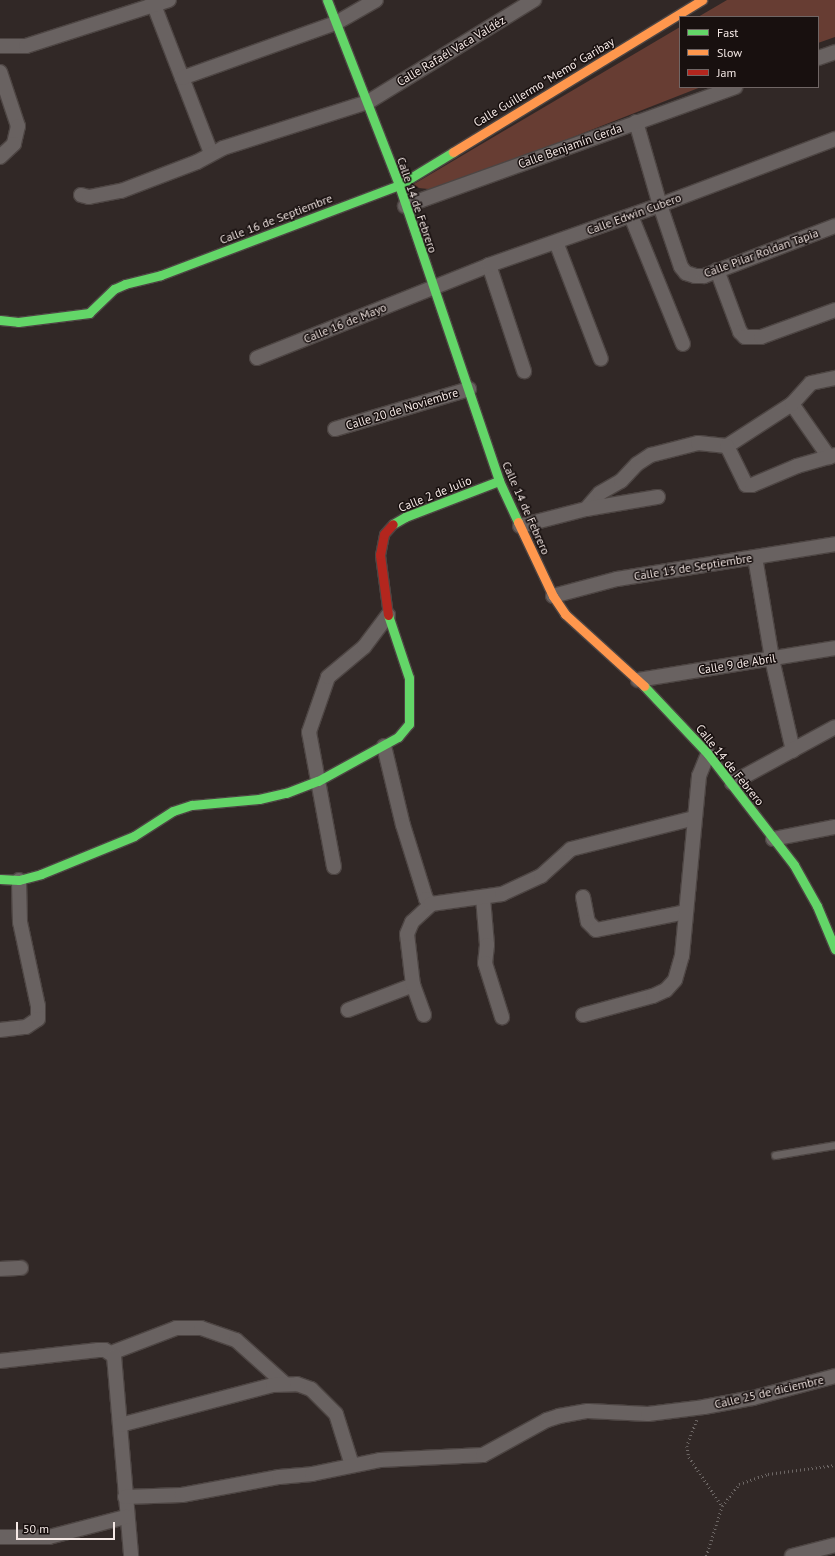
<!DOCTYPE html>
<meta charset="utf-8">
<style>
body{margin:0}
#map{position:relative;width:835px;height:1556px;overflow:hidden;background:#312826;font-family:"PT Sans",sans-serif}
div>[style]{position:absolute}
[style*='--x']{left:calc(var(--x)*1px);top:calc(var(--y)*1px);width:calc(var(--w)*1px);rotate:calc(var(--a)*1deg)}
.green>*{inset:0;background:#673d33}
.path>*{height:2.5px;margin-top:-1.25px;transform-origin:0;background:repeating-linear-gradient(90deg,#6d6765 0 1px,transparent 0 4px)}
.roads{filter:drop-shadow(1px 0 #4d4543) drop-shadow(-1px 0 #4d4543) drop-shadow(0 1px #4d4543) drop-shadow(0 -1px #4d4543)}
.lane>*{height:7px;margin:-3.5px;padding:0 3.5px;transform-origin:3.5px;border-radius:3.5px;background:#696261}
.street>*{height:14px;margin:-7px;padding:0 7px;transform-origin:7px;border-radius:7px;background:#696261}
.fast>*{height:9px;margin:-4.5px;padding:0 4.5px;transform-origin:4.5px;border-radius:4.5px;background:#63d668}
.slow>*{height:9px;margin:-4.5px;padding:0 4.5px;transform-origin:4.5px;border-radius:4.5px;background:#ff974d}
.jam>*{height:9px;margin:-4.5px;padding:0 4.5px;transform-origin:4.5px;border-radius:4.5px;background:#b3261e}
span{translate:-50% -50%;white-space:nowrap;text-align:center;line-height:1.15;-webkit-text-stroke:3px #18100f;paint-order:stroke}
.street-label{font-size:12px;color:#f4e8e5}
.legend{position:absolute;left:679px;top:16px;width:140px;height:72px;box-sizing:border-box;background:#18100f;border:1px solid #706665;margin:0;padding:5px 7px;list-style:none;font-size:12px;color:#f4e8e5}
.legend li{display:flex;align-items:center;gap:8px;height:20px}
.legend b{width:20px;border:1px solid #706665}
.scale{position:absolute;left:16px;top:1522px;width:99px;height:18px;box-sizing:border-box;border:2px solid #f4e8e5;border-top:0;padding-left:5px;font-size:12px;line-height:14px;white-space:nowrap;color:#f4e8e5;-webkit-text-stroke:3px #18100f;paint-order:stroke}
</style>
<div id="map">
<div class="green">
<i style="clip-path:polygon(727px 0,835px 0,835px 37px,818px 43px,818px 17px,698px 17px)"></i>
<i style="clip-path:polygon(680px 27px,680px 87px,701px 87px,438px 190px,409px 187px)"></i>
</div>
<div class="path">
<i style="--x:697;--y:1420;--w:28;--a:111"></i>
<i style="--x:687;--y:1446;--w:11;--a:80"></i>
<i style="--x:689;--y:1457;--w:59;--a:56"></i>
<i style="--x:706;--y:1556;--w:52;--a:-72.3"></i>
<i style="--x:722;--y:1506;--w:28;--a:-52"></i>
<i style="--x:739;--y:1484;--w:31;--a:-19"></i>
<i style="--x:768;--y:1474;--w:68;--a:-7.7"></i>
</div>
<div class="roads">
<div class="lane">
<i style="--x:775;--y:1155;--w:61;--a:-9.5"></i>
</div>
<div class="street">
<i style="--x:152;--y:0;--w:164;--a:68.9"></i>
<i style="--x:0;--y:46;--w:26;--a:0"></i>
<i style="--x:26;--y:46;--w:150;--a:-17.8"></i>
<i style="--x:818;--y:58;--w:18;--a:-19"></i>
<i style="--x:0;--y:72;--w:57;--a:71.6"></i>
<i style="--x:18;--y:126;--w:18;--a:103"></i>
<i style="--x:14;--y:144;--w:19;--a:137"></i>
<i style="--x:182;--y:78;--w:164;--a:-19.7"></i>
<i style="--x:336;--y:23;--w:46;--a:-29.9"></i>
<i style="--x:636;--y:122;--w:86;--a:73.9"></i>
<i style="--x:660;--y:205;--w:65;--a:71.3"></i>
<i style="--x:681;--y:267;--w:8;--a:50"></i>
<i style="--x:686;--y:273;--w:9;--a:18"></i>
<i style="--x:695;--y:276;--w:9;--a:0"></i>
<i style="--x:704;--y:276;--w:140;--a:-20.9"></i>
<i style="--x:81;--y:195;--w:8;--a:14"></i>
<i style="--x:89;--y:197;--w:33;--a:-11"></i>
<i style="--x:121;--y:191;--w:81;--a:-20.9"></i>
<i style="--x:197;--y:162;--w:30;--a:-28"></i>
<i style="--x:223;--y:148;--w:152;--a:-17.6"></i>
<i style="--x:368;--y:102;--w:195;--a:-31.6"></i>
<i style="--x:405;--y:206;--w:351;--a:-19.8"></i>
<i style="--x:631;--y:216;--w:138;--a:67.9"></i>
<i style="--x:556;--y:242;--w:125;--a:69"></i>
<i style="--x:489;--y:265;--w:112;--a:71.7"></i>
<i style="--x:717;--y:270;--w:66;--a:69.6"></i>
<i style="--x:740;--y:332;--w:7;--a:45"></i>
<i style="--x:745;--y:337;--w:16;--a:0"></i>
<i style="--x:761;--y:337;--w:79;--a:-20"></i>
<i style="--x:257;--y:358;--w:250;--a:-21.8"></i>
<i style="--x:489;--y:265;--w:181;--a:-19.3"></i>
<i style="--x:660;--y:205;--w:187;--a:-20.7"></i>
<i style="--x:792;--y:404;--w:65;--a:55.1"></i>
<i style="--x:335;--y:429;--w:140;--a:-16.6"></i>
<i style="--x:727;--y:446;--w:77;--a:-32.9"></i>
<i style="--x:792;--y:404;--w:28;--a:-48"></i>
<i style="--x:811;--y:383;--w:25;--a:-12"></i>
<i style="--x:586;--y:509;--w:21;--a:-49"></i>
<i style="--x:600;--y:493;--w:24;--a:-30"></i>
<i style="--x:621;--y:481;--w:23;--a:-47"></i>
<i style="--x:637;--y:464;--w:17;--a:-33"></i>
<i style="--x:651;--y:455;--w:49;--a:-14.3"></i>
<i style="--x:698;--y:443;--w:29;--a:6"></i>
<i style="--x:727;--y:446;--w:43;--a:64"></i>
<i style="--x:746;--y:485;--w:6;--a:0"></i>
<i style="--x:752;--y:485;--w:49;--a:-22.9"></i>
<i style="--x:797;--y:466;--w:40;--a:-16"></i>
<i style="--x:520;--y:526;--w:68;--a:-14.4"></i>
<i style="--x:586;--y:509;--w:73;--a:-9.5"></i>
<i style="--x:755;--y:557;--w:103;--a:80.5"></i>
<i style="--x:772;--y:659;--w:94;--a:77.1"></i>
<i style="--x:553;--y:596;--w:66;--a:-14.9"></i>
<i style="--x:617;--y:579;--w:221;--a:-9.1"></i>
<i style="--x:638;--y:680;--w:200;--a:-9.2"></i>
<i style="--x:384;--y:746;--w:81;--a:76.5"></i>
<i style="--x:403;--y:825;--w:77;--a:72.7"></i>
<i style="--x:426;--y:899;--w:7;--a:45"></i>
<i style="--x:732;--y:783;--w:117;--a:-28.5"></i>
<i style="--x:773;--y:839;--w:63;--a:-11"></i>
<i style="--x:334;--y:867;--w:137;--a:-100.5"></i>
<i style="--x:309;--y:732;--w:58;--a:-70.9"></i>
<i style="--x:328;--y:677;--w:47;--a:-39.8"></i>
<i style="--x:364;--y:647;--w:40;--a:-53"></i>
<i style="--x:583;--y:897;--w:25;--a:79"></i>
<i style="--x:588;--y:922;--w:11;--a:45"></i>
<i style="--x:596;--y:930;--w:91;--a:-11.4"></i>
<i style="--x:483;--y:898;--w:47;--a:85.1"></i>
<i style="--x:487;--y:945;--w:18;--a:96"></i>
<i style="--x:485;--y:963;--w:57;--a:72.5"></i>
<i style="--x:348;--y:1010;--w:70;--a:-21"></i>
<i style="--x:424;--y:1015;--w:32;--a:-110"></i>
<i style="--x:413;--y:985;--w:51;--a:-96.7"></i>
<i style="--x:407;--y:934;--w:13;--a:-67"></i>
<i style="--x:412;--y:922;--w:26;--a:-43"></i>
<i style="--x:431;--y:904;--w:72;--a:-8"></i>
<i style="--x:502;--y:894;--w:43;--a:-24.8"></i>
<i style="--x:541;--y:876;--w:40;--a:-42"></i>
<i style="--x:571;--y:849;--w:127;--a:-14.1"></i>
<i style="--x:583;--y:1015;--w:73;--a:-15.2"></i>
<i style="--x:653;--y:996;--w:14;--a:-25"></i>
<i style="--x:666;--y:990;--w:13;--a:-48"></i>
<i style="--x:675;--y:980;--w:25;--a:-74"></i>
<i style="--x:682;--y:956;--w:181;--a:-84.6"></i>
<i style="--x:699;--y:776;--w:24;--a:-68"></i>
<i style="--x:0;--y:1030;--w:26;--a:-7"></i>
<i style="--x:26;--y:1027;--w:14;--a:-34"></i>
<i style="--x:38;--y:1019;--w:13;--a:-90"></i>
<i style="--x:38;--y:1006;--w:86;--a:-102.1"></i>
<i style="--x:20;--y:922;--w:42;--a:-91.4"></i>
<i style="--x:0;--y:1269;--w:21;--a:-3"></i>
<i style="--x:111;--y:1353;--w:70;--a:-21"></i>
<i style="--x:176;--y:1328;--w:25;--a:0"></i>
<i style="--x:201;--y:1328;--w:37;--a:19"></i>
<i style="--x:236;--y:1340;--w:66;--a:41.9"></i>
<i style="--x:0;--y:1361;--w:99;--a:-6.4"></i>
<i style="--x:98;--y:1350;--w:7;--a:0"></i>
<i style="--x:105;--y:1350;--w:11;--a:34"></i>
<i style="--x:114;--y:1356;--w:201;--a:85.1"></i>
<i style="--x:120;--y:1425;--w:158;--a:-14.7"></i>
<i style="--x:273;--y:1385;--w:24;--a:-2"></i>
<i style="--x:297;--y:1384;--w:15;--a:20"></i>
<i style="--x:311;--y:1389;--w:35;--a:45"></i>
<i style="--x:336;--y:1414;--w:53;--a:72.6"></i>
<i style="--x:125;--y:1497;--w:57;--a:-2"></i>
<i style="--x:182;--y:1495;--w:99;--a:-10.5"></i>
<i style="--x:279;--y:1477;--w:33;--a:-5"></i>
<i style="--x:312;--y:1474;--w:69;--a:-11.6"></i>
<i style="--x:380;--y:1460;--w:103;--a:-2.8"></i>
<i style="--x:483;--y:1455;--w:73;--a:-28.7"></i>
<i style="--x:547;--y:1420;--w:13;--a:-18"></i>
<i style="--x:559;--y:1416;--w:29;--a:-10"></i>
<i style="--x:588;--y:1411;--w:60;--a:2.9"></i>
<i style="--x:648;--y:1414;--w:56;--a:-7.1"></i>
<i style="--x:704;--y:1407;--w:50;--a:-10.4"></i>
<i style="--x:753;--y:1398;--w:85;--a:-15"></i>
<i style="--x:0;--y:1537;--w:49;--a:0"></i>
<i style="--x:49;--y:1537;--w:80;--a:-14.6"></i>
<i style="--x:792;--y:1556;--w:44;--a:-14.3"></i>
</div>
<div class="fast">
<i style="--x:327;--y:0;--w:199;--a:68.7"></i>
<i style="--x:399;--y:185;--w:312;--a:71.3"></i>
<i style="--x:499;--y:481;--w:45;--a:65.1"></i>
<i style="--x:0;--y:320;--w:18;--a:6"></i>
<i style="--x:18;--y:322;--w:72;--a:-7.2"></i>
<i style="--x:89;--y:313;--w:35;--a:-44"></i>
<i style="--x:114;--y:289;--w:12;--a:-24"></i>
<i style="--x:125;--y:284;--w:37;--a:-14"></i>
<i style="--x:161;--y:275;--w:254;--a:-20.7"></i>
<i style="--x:399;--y:185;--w:63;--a:-31.4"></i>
<i style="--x:393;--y:524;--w:14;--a:-30"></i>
<i style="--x:405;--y:517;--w:101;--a:-21"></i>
<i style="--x:644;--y:686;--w:93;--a:46.7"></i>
<i style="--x:708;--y:754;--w:140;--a:52.2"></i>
<i style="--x:794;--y:865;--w:47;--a:60.7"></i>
<i style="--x:817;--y:906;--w:47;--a:67.3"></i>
<i style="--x:0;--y:879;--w:19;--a:3"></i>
<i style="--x:19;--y:880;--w:23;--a:-15"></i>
<i style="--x:41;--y:874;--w:100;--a:-22.2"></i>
<i style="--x:134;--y:836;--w:46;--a:-32.7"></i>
<i style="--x:173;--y:811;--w:20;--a:-18"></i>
<i style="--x:192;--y:805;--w:67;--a:-5.1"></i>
<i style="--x:259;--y:799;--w:28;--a:-13"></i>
<i style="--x:286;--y:793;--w:34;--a:-21"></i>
<i style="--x:318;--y:781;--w:91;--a:-28.8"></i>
<i style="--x:398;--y:737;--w:17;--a:-50"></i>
<i style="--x:409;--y:724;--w:46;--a:-90"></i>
<i style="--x:409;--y:678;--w:66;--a:-108.4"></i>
</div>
<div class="slow">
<i style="--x:453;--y:152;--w:292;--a:-31.4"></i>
<i style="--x:518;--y:522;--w:82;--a:64.7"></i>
<i style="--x:553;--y:596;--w:22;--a:56"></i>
<i style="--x:565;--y:614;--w:107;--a:42.3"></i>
</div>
<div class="jam">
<i style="--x:388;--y:615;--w:61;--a:-97.6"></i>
<i style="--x:380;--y:555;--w:21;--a:-79"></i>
<i style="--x:384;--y:534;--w:13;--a:-48"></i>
</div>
</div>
<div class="street-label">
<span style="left:451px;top:51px;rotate:-31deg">Calle Rafaél Vaca Valdéz</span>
<span style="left:544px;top:82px;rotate:-31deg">Calle Guillermo "Memo" Garibay</span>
<span style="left:570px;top:146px;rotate:-20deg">Calle Benjamín Cerda</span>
<span style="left:417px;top:205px;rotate:71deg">Calle 14 de Febrero</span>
<span style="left:634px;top:214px;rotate:-20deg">Calle Edwin Cubero</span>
<span style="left:276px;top:219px;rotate:-21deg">Calle 16 de Septiembre</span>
<span style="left:761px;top:253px;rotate:-20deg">Calle Pilar Roldan Tapia</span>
<span style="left:345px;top:323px;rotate:-22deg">Calle 16 de Mayo</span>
<span style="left:402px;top:409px;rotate:-17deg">Calle 20 de Noviembre</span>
<span style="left:435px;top:494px;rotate:-22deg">Calle 2 de Julio</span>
<span style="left:526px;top:508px;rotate:66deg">Calle 14 de Febrero</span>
<span style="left:693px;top:567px;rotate:-9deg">Calle 13 de Septiembre</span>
<span style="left:737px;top:664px;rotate:-9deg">Calle 9 de Abril</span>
<span style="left:730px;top:765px;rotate:51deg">Calle 14 de Febrero</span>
<span style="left:769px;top:1392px;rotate:-13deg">Calle 25 de diciembre</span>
</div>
<ul class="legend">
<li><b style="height:5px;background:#63d668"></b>Fast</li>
<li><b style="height:5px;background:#ff974d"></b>Slow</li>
<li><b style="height:5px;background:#b3261e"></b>Jam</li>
</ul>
<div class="scale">50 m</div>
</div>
